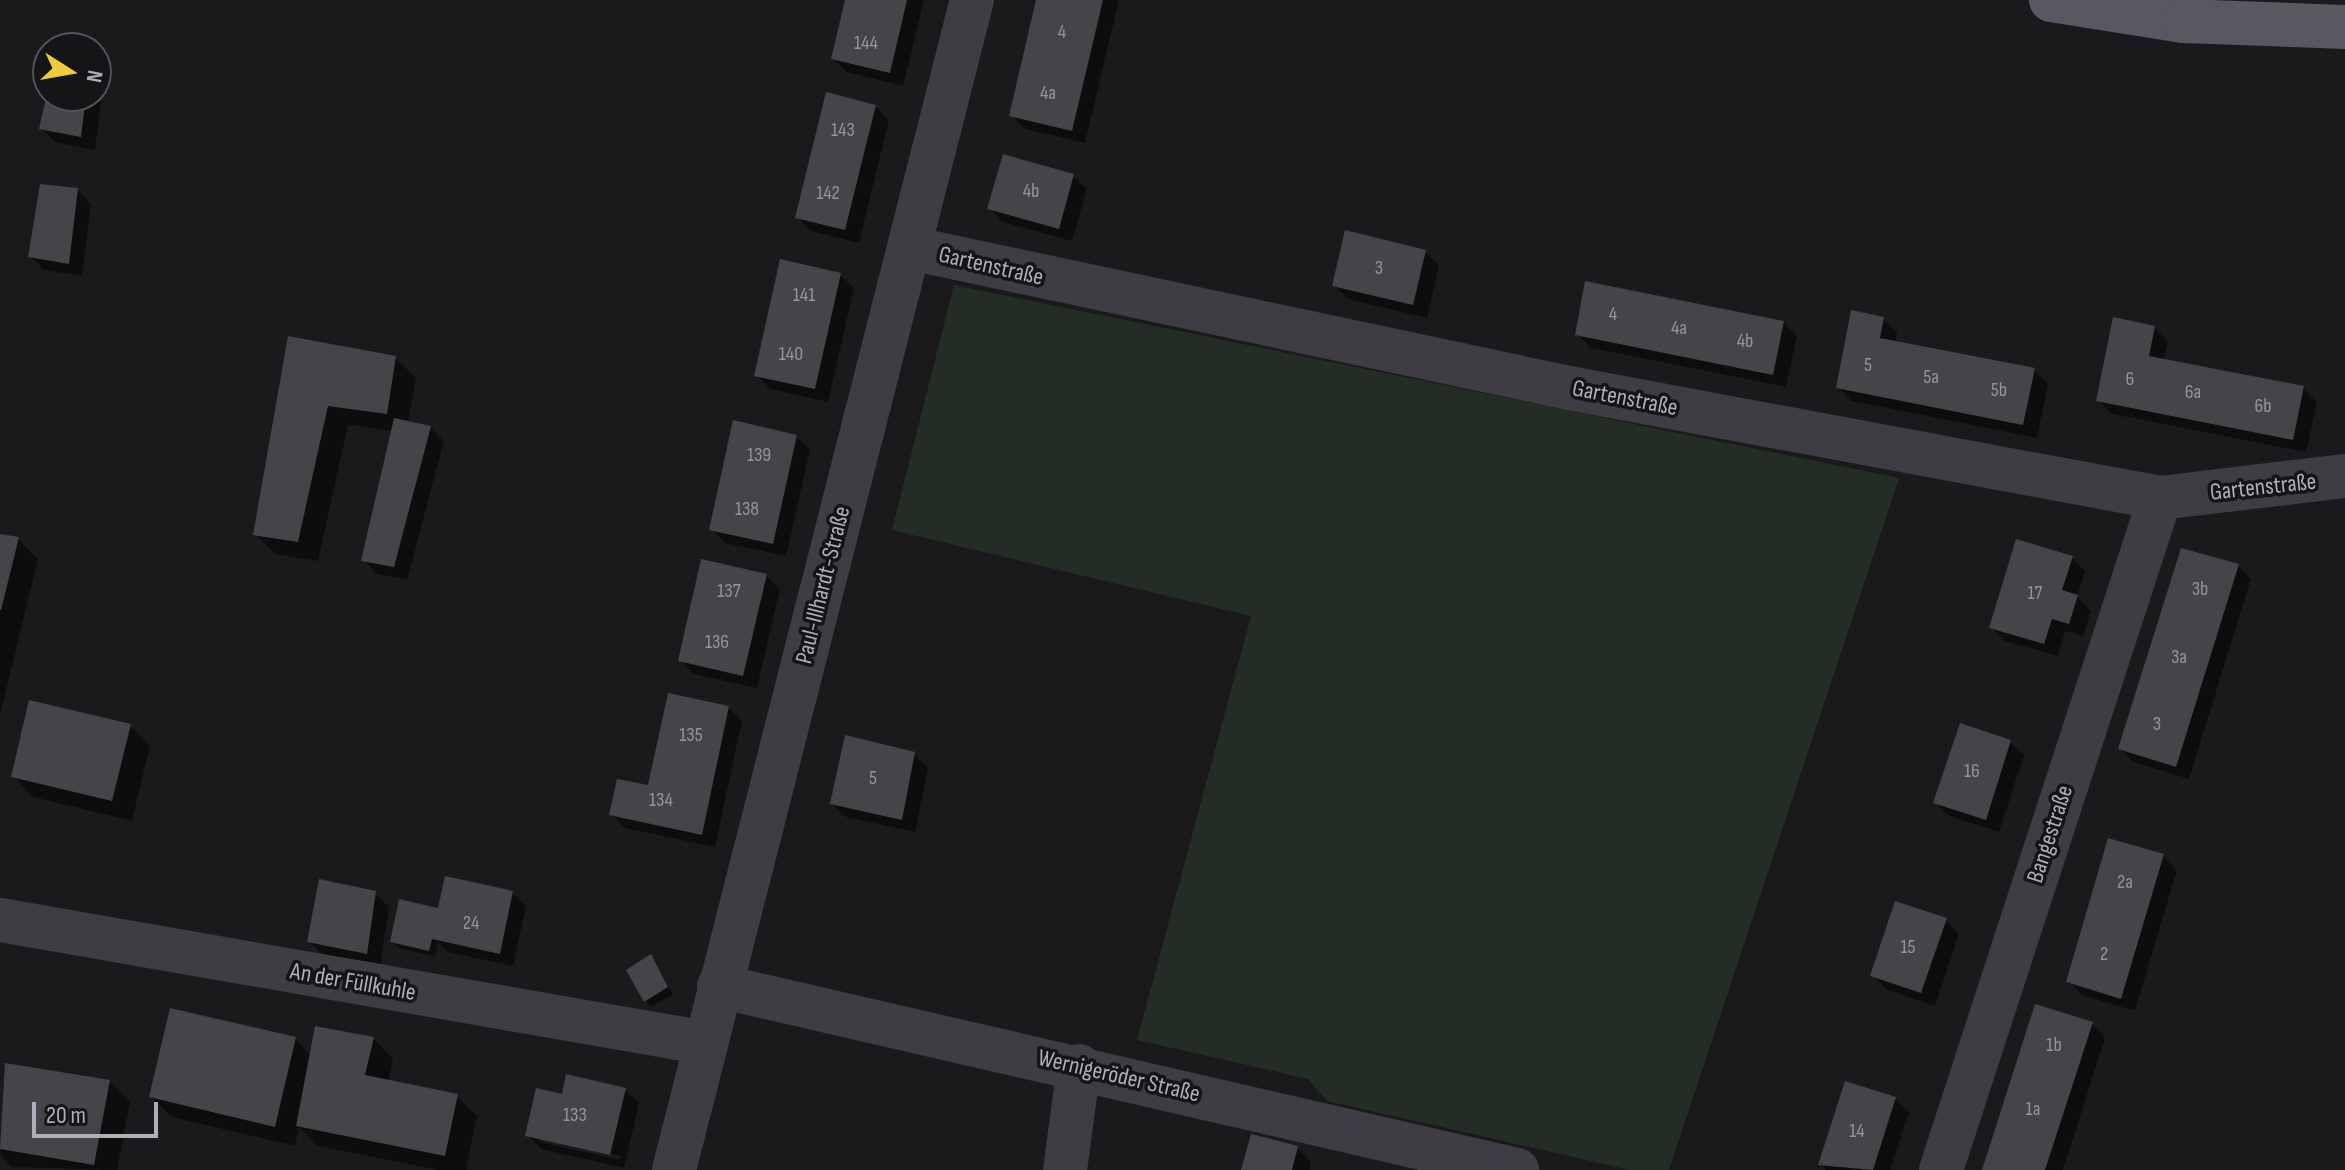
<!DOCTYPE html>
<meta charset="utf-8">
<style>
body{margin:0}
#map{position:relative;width:2345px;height:1170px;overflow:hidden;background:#1a1a1c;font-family:"Sofia Sans Condensed",sans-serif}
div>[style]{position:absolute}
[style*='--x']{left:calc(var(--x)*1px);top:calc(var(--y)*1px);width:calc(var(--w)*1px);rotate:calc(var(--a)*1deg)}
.green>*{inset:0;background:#242c26}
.shadow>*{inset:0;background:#0007}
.building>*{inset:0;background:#454449}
.minor>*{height:44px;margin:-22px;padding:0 22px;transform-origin:22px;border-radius:22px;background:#3d3d43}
.major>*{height:44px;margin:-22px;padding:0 22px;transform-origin:22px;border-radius:22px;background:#575860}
span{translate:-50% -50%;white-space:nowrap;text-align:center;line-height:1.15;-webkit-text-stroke:7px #151517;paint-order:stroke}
.number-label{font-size:20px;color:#93949e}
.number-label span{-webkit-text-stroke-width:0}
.street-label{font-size:24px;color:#adafbb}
.north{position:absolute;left:32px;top:32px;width:80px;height:80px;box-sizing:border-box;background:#151517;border:2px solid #525359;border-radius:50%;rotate:101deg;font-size:22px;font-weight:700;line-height:32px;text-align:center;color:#adafbb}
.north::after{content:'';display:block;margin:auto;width:28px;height:36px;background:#efcb3f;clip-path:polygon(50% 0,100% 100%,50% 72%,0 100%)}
.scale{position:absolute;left:32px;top:1102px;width:126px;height:36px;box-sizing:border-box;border:4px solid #adafbb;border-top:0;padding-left:10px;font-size:24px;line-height:28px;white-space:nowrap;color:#adafbb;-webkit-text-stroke:6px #151517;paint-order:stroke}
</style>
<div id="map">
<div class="green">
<i style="clip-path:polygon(954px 285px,1899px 478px,1669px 1170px,1630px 1170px,1327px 1101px,1308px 1079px,1137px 1040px,1251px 616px,892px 530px)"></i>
</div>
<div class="shadow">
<i style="clip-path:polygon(847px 0,924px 0,903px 86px,847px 72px,833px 59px)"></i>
<i style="clip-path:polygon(1038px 0,1119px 0,1085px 143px,1025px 129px,1011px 115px)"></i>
<i style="clip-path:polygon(48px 92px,48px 96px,95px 96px,101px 102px,95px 150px,55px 142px,41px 128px)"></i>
<i style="clip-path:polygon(875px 106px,889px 120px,859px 243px,811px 231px,797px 217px)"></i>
<i style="clip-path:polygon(1073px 176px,1087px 189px,1072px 241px,1003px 222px,989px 208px)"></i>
<i style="clip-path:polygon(78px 190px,91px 204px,82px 276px,44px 270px,30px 256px)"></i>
<i style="clip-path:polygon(1425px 252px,1439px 265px,1427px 318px,1348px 299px,1334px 285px)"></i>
<i style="clip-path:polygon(840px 275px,854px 288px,828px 402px,770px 389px,756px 375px)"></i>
<i style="clip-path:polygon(1883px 319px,1897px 332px,1895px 343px,2034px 370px,2048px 384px,2037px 438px,1852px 401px,1838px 387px)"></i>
<i style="clip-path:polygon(1783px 322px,1797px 336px,1786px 387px,1591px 348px,1577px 334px)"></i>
<i style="clip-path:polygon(2154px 327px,2168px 341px,2164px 361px,2303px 388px,2317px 402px,2306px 452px,2112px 414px,2098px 400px)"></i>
<i style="clip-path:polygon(289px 339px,395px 358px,416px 378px,408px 423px,430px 427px,444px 441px,407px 580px,377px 574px,364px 560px,393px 431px,348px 425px,318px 561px,275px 554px,255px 534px)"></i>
<i style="clip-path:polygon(796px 436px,810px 450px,786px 556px,725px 543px,712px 529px)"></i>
<i style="clip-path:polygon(0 536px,18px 539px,38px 559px,0 715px)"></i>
<i style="clip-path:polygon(2071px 557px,2085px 571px,2077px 597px,2091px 611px,2083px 636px,2065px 631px,2058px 656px,2005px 641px,1991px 627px)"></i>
<i style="clip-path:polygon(2238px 566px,2251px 579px,2189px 779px,2134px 762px,2120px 749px)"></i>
<i style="clip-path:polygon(766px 576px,780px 589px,757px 688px,694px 674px,680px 660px)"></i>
<i style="clip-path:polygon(728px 707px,742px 721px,715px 847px,625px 828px,611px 814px,650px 787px)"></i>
<i style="clip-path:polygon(130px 726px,150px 746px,132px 821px,33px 797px,13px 776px)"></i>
<i style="clip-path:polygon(2010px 742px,2024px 755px,1999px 832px,1949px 816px,1936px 803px)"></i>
<i style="clip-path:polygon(914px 754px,928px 768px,915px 832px,846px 817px,832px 804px)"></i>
<i style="clip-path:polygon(2163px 856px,2177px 870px,2135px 1011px,2082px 995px,2068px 981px)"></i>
<i style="clip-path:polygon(375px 893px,389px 907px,380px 967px,323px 955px,309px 941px)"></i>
<i style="clip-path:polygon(512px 893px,526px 906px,513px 966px,448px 952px,438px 942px,435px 956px,399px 948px,392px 942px,440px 911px)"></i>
<i style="clip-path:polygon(1946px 920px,1959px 934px,1935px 1006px,1886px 989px,1872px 975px)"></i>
<i style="clip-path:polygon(651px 956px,673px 994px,652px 1007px,645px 1001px)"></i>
<i style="clip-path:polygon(2092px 1024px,2105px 1038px,2063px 1170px,1984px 1170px)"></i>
<i style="clip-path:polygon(373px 1038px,393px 1059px,388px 1082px,457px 1096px,477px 1116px,466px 1170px,439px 1170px,318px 1146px,299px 1127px,295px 1146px,172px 1117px,151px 1097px,295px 1039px,311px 1056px)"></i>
<i style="clip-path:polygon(7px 1065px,110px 1082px,130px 1102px,117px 1170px,12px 1167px,0 1155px)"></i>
<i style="clip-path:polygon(evenodd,625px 1090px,639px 1103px,624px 1168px,541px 1149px,528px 1136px,625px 1090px,541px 1138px,621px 1156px,620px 1160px,541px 1142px,541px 1138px)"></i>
<i style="clip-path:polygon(1895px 1099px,1909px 1112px,1890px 1170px,1826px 1170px,1821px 1165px)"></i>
<i style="clip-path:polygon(1297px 1148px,1311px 1162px,1309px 1170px,1243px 1170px)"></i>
</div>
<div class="building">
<i style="clip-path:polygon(845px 0,907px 0,890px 73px,831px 59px)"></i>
<i style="clip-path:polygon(1036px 0,1103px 0,1072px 131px,1009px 116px)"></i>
<i style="clip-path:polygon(48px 89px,48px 96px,86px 96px,81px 137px,39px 129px)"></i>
<i style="clip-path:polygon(826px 92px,876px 105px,845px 230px,795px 218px)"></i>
<i style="clip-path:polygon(1003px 154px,1074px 174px,1059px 229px,987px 209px)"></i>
<i style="clip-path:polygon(40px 184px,78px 188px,69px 264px,28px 257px)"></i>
<i style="clip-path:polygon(1345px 230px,1426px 250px,1413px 305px,1332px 286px)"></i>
<i style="clip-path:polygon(780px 259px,841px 273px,815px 389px,754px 376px)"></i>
<i style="clip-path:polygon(1585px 281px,1784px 321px,1773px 375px,1575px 335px)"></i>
<i style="clip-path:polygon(1851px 310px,1884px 317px,1880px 338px,2035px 368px,2023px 425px,1836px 388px)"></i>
<i style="clip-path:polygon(2113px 317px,2155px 326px,2149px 356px,2304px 386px,2293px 440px,2096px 401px)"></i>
<i style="clip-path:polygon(288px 336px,396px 356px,387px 414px,328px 406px,298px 542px,253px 535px)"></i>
<i style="clip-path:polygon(394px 418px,431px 426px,394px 567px,361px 561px)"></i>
<i style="clip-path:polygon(733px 420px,797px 435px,773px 544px,709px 530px)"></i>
<i style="clip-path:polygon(0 534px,19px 537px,1px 610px,0 610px)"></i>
<i style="clip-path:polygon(2016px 539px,2073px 556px,2062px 590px,2078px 595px,2069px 624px,2052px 619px,2044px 644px,1989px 628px)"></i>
<i style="clip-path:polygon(2181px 548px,2239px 564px,2176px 767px,2118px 749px)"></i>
<i style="clip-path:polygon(701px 559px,767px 574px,743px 676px,678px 661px)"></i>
<i style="clip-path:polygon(668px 693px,729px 706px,702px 835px,609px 815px,617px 779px,648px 785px)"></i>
<i style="clip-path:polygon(29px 700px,131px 724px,112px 801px,11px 777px)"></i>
<i style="clip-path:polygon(1960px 723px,2011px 740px,1986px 820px,1933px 803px)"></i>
<i style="clip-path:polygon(845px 735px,915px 752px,902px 820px,830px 804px)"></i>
<i style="clip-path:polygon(2108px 838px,2164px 854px,2121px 999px,2066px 982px)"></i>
<i style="clip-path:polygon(445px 876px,513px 891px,500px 954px,432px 939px,429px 951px,390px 942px,399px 899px,438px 908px)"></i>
<i style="clip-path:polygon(319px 879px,376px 891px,367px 954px,307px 942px)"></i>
<i style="clip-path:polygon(1895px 901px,1947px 918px,1921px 993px,1870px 976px)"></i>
<i style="clip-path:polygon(651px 954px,668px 987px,644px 1002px,626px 970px)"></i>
<i style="clip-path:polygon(2035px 1004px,2093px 1022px,2045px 1170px,1982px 1170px)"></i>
<i style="clip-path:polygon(170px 1008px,296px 1037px,275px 1127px,149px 1097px)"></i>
<i style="clip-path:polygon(315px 1026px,374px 1037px,365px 1075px,458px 1094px,445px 1156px,296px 1126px)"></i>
<i style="clip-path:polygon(5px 1063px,110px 1080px,94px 1165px,0 1149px)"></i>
<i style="clip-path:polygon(566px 1074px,626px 1088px,610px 1155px,525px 1136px,536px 1088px,562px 1094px)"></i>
<i style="clip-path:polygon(1845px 1081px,1896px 1097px,1873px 1170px,1818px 1165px)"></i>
<i style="clip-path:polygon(1251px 1134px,1298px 1146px,1292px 1170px,1241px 1170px)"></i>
</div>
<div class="minor">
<i style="--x:910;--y:248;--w:674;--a:11.99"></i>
<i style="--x:1569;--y:388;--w:601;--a:10.54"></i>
<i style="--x:2160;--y:498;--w:186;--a:-6.8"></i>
<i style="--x:0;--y:920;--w:717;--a:9.88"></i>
<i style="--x:719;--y:986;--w:819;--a:12.98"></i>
<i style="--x:674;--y:1170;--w:1207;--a:-75.71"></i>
<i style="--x:1065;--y:1170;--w:105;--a:-82.3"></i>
<i style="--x:1941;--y:1170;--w:707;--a:-71.95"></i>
</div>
<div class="major">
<i style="--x:2051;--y:0;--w:134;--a:9"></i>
<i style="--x:2183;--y:21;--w:162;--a:2.1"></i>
</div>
<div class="number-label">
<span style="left:1062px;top:32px">4</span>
<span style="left:866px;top:43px">144</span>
<span style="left:1048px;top:93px">4a</span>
<span style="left:843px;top:130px">143</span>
<span style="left:1031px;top:191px">4b</span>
<span style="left:828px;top:193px">142</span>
<span style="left:1379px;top:268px">3</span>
<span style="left:804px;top:295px">141</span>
<span style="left:1613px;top:314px">4</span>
<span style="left:1679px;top:328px">4a</span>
<span style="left:1745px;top:341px">4b</span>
<span style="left:791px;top:354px">140</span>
<span style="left:1868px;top:365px">5</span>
<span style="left:1931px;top:377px">5a</span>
<span style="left:2130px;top:379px">6</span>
<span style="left:1999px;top:390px">5b</span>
<span style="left:2193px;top:392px">6a</span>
<span style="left:2263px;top:406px">6b</span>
<span style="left:759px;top:455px">139</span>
<span style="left:747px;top:509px">138</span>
<span style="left:2200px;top:589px">3b</span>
<span style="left:729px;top:591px">137</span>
<span style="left:2035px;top:593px">17</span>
<span style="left:717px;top:642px">136</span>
<span style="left:2179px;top:657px">3a</span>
<span style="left:2157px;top:724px">3</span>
<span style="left:691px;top:735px">135</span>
<span style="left:1972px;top:771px">16</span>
<span style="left:873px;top:778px">5</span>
<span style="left:661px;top:800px">134</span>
<span style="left:2125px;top:882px">2a</span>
<span style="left:471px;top:923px">24</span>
<span style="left:1908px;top:947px">15</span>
<span style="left:2104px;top:954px">2</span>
<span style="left:2054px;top:1045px">1b</span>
<span style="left:2033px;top:1109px">1a</span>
<span style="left:575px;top:1115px">133</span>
<span style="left:1857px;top:1131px">14</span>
</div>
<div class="street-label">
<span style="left:991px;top:266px;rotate:13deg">Gartenstraße</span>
<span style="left:1625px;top:398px;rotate:11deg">Gartenstraße</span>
<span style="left:2263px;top:487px;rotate:-6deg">Gartenstraße</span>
<span style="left:823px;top:585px;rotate:-76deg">Paul-Illhardt-Straße</span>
<span style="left:2050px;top:834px;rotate:-72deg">Bangestraße</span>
<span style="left:353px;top:982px;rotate:10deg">An der Füllkuhle</span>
<span style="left:1119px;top:1076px;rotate:13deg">Wernigeröder Straße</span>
</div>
<div class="north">N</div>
<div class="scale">20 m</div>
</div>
